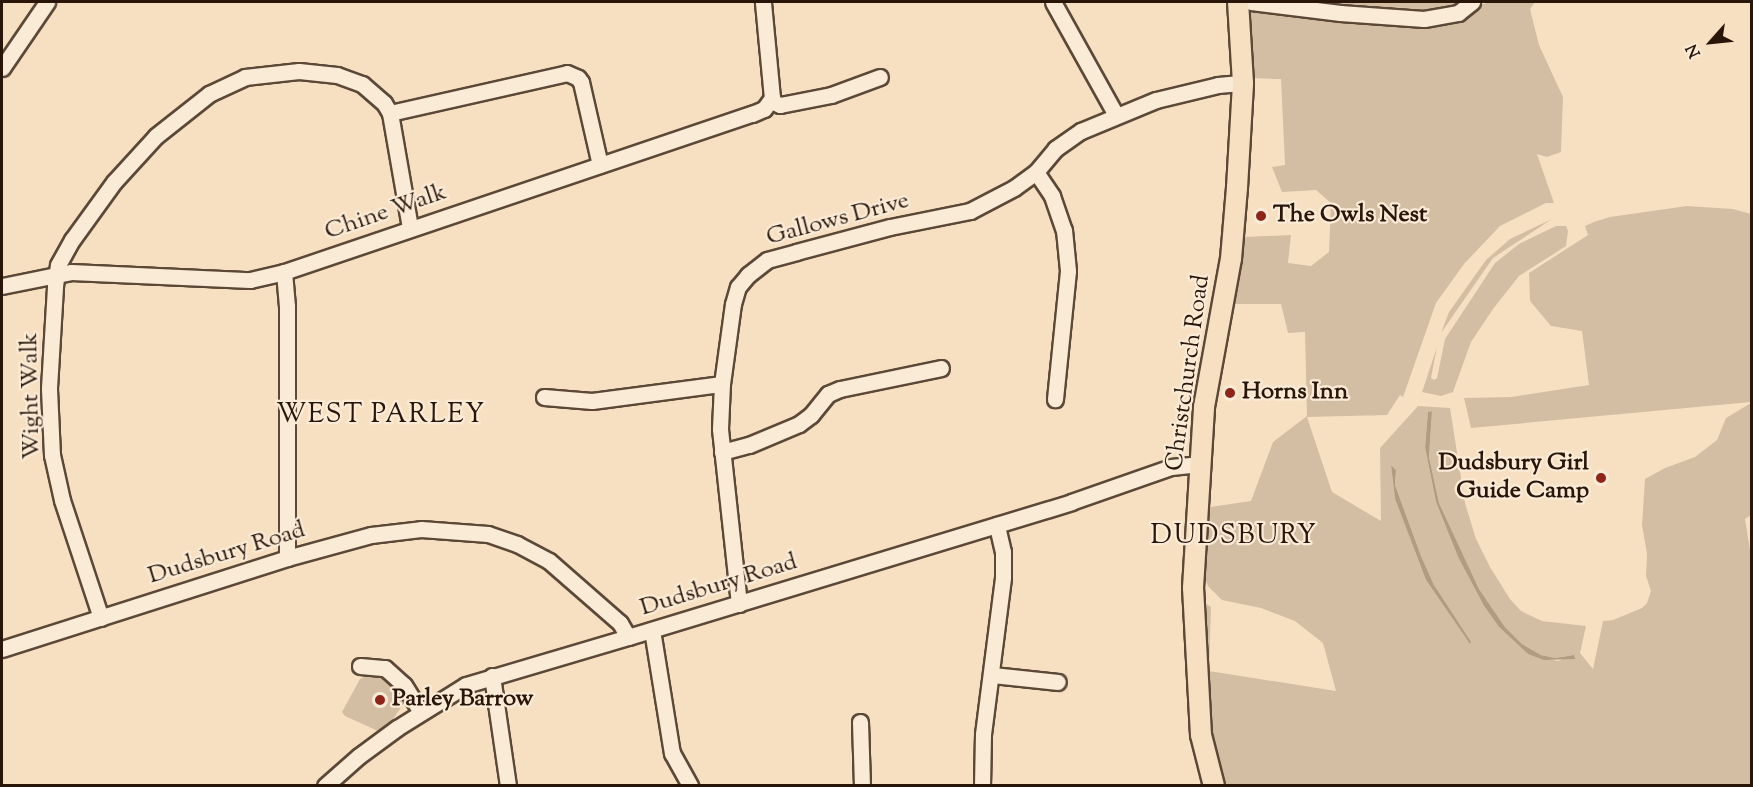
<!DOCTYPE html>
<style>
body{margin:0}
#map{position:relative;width:1753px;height:787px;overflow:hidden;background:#f7e0c2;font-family:"Sorts Mill Goudy",serif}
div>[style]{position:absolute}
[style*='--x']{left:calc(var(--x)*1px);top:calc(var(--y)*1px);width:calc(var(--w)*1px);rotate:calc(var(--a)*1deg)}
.green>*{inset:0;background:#d4bea3}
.water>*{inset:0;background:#b19b83}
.roads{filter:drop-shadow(2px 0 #5c4837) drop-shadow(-2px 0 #5c4837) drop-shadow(0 2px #5c4837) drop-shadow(0 -2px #5c4837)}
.minor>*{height:15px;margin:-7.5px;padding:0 7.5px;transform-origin:7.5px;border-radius:7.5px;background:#faebd7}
.major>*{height:20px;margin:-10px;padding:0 10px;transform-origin:10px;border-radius:10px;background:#f7e0c2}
.dots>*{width:16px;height:16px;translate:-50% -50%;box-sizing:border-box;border:3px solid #faebd7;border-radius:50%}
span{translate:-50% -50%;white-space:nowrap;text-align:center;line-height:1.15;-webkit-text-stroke:4.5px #faebd7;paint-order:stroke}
.street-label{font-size:24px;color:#291609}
.poi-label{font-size:24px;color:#291609;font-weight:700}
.left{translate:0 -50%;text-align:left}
.right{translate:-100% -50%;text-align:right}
.quarter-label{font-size:27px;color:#291609;letter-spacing:1.5px}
.frame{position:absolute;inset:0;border:3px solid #291609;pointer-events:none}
.north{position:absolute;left:1681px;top:12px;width:60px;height:60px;-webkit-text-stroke:4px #faebd7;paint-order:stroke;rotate:243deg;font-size:16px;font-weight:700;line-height:24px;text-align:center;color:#291609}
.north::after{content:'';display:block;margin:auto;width:21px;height:27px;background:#291609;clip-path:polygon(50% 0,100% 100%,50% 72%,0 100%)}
</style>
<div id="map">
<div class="green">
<i style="clip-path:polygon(evenodd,1247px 2px,1450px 2px,1485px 4px,1485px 2px,1535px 2px,1530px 9px,1539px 45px,1563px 97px,1561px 152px,1547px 157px,1537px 154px,1554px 203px,1546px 203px,1500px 226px,1464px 264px,1436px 303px,1403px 397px,1400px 395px,1387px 415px,1307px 417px,1332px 492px,1381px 521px,1380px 448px,1418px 406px,1450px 408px,1465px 503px,1476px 539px,1490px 567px,1510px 599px,1521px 611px,1542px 621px,1586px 626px,1580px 653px,1593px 669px,1603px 621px,1613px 620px,1642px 608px,1647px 603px,1651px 591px,1646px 576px,1647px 554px,1642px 525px,1645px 479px,1665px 468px,1695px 457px,1717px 440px,1726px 418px,1751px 403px,1751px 515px,1745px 519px,1752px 562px,1751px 785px,1224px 785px,1211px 743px,1198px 606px,1205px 603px,1211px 607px,1209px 671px,1336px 691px,1323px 643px,1295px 621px,1261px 608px,1222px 600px,1208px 586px,1199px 562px,1203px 508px,1251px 501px,1273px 442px,1307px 416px,1305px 332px,1288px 333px,1281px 304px,1235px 304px,1244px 237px,1291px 235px,1288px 263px,1311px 266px,1329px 252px,1331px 203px,1316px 190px,1282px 192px,1272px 167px,1285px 165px,1281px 79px,1250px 78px,1247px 2px,1432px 411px,1429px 457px,1439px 503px,1479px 589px,1505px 627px,1522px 644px,1541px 655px,1555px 658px,1573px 655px,1558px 661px,1528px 654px,1499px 627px,1484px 606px,1458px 557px,1436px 502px,1425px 447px,1428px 412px,1432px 411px,1247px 2px,1391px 465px,1396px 470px,1395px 485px,1421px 556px,1434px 585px,1470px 644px,1426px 580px,1395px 499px,1391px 465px)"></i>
<i style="clip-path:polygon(1687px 206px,1733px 209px,1751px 214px,1751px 402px,1471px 428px,1464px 398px,1511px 397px,1589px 385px,1582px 331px,1551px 326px,1530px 301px,1529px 273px,1588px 235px,1585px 226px,1594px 222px,1610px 217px)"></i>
<i style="clip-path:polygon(1552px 219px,1493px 258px,1441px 333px,1449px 312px,1486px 260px,1510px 239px)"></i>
<i style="clip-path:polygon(1556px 226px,1566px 226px,1568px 231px,1566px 246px,1519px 276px,1493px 309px,1471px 342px,1453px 392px,1441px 396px,1422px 392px,1437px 347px,1431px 378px,1434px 380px,1437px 378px,1445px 339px,1495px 263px,1519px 244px)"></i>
<i style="clip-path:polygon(397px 668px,407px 676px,413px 690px,391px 722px,378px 731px,345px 716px,342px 712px,360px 679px,377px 671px)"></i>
</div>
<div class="water">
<i style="clip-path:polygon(1432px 411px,1429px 457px,1439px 503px,1479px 589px,1505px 627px,1522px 644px,1541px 655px,1555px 658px,1574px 655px,1575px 659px,1544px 660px,1528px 654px,1499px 627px,1484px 606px,1458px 557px,1436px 502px,1425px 447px,1428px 412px)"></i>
<i style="clip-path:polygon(1391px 465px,1396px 470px,1395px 485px,1421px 556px,1434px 585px,1471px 642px,1470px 644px,1426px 580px,1395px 499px)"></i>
</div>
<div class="roads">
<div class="minor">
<i style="--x:1053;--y:2;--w:129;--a:60.9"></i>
<i style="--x:1251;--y:2;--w:90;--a:7"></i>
<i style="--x:1340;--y:13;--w:84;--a:4.1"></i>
<i style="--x:1424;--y:19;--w:35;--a:-10"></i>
<i style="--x:1458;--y:13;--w:18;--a:-38"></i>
<i style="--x:2;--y:68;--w:80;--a:-55.7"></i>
<i style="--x:771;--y:101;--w:10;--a:24"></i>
<i style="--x:780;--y:105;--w:52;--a:-11.1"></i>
<i style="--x:831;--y:95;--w:52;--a:-20.2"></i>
<i style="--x:390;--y:113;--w:117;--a:80.1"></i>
<i style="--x:1036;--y:172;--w:29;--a:56"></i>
<i style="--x:1052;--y:196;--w:36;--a:71"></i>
<i style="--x:1064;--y:230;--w:41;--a:84.4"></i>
<i style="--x:1068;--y:271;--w:129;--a:95.8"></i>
<i style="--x:284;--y:272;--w:34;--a:85"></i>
<i style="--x:287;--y:306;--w:252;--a:90"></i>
<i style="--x:2;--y:286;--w:70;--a:-11.5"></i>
<i style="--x:71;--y:272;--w:179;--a:2.6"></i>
<i style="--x:250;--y:280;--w:35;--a:-13"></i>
<i style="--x:284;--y:272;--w:494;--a:-18.7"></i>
<i style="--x:752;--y:114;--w:13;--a:-23"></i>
<i style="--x:764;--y:109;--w:14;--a:-54"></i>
<i style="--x:772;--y:98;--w:96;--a:-95.4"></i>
<i style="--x:544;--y:397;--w:48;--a:4.8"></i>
<i style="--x:592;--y:401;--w:131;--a:-7.5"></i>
<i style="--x:722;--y:452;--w:28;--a:-15"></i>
<i style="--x:749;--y:445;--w:54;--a:-22.8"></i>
<i style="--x:799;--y:424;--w:15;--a:-37"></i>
<i style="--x:811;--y:415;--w:27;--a:-51"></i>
<i style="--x:828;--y:394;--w:13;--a:-23"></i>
<i style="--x:840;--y:389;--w:103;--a:-11.7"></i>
<i style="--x:739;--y:604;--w:176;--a:-96.2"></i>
<i style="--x:720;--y:429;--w:45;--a:-87.5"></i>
<i style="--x:722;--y:384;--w:81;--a:-82.2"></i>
<i style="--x:733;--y:304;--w:18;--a:-74"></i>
<i style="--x:738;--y:287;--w:16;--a:-50"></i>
<i style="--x:748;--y:275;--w:24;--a:-38"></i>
<i style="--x:767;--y:260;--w:30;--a:-15"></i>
<i style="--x:796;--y:252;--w:97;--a:-14.9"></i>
<i style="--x:890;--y:227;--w:82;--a:-11.3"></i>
<i style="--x:970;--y:211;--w:50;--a:-27.6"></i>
<i style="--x:1014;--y:188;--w:27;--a:-36"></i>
<i style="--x:1036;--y:172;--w:30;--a:-50"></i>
<i style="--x:1055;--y:149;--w:32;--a:-35"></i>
<i style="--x:1081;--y:131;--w:81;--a:-22.5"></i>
<i style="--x:1156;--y:100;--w:64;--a:-13.6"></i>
<i style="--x:1218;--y:85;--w:25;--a:-5"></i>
<i style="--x:101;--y:618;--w:124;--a:-108.3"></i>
<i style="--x:62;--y:500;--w:46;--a:-102.5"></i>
<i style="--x:52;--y:455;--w:67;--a:-92.6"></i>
<i style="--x:49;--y:388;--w:102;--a:-86.6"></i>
<i style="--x:55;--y:286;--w:21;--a:-82"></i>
<i style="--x:58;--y:265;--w:29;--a:-61"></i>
<i style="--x:72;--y:240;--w:72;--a:-54.1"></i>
<i style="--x:114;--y:182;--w:62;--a:-47.6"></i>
<i style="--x:156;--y:136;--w:68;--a:-38.4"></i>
<i style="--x:209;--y:94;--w:40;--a:-25"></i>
<i style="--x:245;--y:77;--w:54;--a:-6.3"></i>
<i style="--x:299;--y:71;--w:38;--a:6"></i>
<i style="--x:337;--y:75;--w:27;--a:20"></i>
<i style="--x:362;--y:84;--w:29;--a:41"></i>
<i style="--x:384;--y:103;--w:12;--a:59"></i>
<i style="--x:390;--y:113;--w:181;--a:-12.7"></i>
<i style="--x:567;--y:73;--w:12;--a:24"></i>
<i style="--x:578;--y:78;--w:5;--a:53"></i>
<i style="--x:581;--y:82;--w:85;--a:77.1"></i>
<i style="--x:652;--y:630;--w:125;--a:80.8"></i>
<i style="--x:672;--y:753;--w:38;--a:61"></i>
<i style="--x:2;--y:649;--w:299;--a:-17.7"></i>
<i style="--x:287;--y:558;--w:87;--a:-15.3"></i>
<i style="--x:371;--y:535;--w:50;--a:-6.8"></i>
<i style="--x:421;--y:529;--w:67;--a:4.3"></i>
<i style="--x:488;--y:534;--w:31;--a:19"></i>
<i style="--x:517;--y:544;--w:36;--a:28"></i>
<i style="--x:549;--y:561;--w:94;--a:41.1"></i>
<i style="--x:620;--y:623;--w:16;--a:60"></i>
<i style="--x:628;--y:637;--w:463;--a:-16.9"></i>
<i style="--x:1071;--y:502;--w:106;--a:-19.3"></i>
<i style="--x:1171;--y:467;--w:29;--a:-6"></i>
<i style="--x:360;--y:666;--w:25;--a:5"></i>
<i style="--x:385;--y:668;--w:25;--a:42"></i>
<i style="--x:404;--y:685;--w:32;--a:58"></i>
<i style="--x:993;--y:675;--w:65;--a:6.1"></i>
<i style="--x:492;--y:676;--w:111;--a:81.7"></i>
<i style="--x:860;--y:722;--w:64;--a:88.2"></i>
<i style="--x:325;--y:786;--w:45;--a:-41.4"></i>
<i style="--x:359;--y:756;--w:47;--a:-36.4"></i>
<i style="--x:397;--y:728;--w:81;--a:-31.9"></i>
<i style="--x:466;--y:685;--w:169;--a:-16.5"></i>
<i style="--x:982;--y:786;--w:52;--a:-88.9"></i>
<i style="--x:983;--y:734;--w:158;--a:-82.7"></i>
<i style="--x:1003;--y:577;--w:25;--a:-90"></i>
<i style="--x:1003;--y:552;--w:28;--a:-103"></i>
</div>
<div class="major">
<i style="--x:1214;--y:786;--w:53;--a:-104.3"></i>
<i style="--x:1201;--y:735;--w:147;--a:-93.1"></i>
<i style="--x:1193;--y:588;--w:181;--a:-86.5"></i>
<i style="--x:1204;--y:407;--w:150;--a:-79.7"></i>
<i style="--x:1231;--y:259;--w:71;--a:-85.2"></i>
<i style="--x:1237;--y:188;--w:105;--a:-86.7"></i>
<i style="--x:1243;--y:83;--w:81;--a:-93.5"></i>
</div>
</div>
<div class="dots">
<i style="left:1261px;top:216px;background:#8f2418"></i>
<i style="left:1230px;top:393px;background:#8f2418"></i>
<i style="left:1601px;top:478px;background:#8f2418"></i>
<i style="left:380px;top:700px;background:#8f2418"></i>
</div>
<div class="street-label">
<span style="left:386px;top:213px;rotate:-19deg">Chine Walk</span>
<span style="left:838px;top:220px;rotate:-15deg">Gallows Drive</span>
<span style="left:1189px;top:373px;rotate:-82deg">Christchurch Road</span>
<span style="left:32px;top:396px;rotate:-91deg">Wight Walk</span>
<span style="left:227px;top:554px;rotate:-17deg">Dudsbury Road</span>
<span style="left:719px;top:586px;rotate:-17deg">Dudsbury Road</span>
</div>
<div class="poi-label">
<span class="left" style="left:1273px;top:216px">The Owls Nest</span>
<span class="left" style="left:1242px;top:393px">Horns Inn</span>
<span class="right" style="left:1589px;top:478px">Dudsbury Girl<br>Guide Camp</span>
<span class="left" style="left:392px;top:700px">Parley Barrow</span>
</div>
<div class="quarter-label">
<span style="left:381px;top:416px">WEST PARLEY</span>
<span style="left:1234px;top:537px">DUDSBURY</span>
</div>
<div class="frame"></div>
<div class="north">N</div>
</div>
